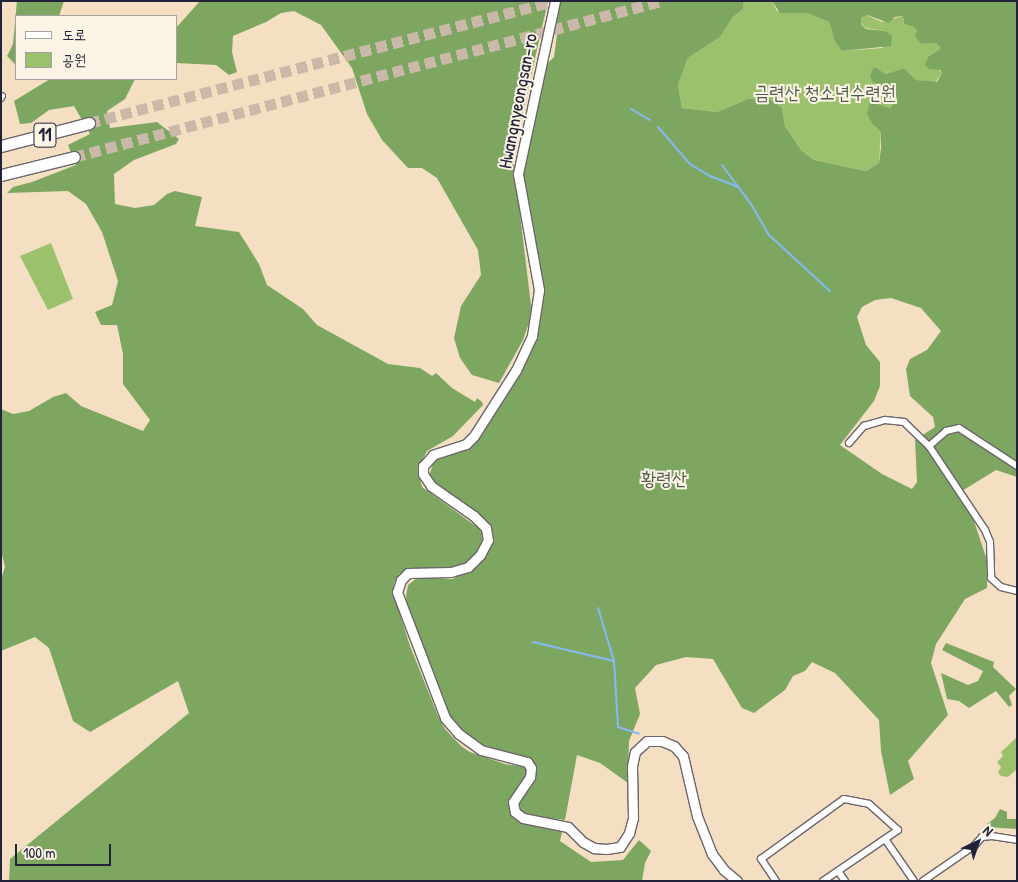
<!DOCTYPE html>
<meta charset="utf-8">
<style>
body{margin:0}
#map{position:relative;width:1018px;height:882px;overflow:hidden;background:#f4dfc3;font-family:"Patrick Hand","Poor Story",sans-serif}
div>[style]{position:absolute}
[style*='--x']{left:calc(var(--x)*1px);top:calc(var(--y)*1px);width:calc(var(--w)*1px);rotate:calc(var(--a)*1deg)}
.green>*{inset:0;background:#9cc16c}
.forest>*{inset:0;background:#7da760}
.stream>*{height:2px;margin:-1px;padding:0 1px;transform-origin:1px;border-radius:1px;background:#86baf4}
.highway-tunnel>*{height:11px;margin-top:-5.5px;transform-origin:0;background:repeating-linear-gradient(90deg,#cab9a8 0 11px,transparent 0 16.5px)}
.roads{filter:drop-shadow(1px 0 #6c646b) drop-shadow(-1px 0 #6c646b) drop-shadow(0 1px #6c646b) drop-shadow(0 -1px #6c646b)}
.street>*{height:6px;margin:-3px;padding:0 3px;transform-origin:3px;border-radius:3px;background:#fff}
.secondary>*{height:9px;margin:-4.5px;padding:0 4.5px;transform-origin:4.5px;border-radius:4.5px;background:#fff}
.highway>*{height:11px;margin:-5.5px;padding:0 5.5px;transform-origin:5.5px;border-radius:5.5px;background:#fff}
span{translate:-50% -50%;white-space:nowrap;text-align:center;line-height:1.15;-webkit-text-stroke:4px #fcf5e5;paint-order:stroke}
.shield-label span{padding:1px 4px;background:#fcf5e5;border:1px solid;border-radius:4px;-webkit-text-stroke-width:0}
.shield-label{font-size:18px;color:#22223b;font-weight:700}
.park-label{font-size:19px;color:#4d5a4c}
.street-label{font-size:19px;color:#22223b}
.frame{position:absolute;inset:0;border:2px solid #22223b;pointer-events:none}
.legend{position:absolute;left:15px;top:15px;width:162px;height:65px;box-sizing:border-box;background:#fcf5e5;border:1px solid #a5a1a1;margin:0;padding:6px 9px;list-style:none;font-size:15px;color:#22223b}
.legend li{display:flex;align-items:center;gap:10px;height:25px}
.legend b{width:25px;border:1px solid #a5a1a1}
.north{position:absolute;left:953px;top:817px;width:50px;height:50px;-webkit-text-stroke:4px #fcf5e5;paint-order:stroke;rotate:42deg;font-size:14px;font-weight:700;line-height:20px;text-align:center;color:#22223b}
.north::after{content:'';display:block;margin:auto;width:18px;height:22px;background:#22223b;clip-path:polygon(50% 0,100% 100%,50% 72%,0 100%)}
.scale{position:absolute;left:15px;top:844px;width:96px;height:22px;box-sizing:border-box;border:2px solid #22223b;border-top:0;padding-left:6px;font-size:15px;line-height:18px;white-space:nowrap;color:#22223b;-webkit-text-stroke:4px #fcf5e5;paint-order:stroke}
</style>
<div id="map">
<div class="green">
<i style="clip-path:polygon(743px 1px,772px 1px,777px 11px,786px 13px,806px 13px,829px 22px,835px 42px,842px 51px,883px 48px,885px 31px,866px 28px,861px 23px,861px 18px,866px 15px,882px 22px,903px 16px,904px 24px,914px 27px,917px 31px,921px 44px,937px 43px,940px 47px,939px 50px,929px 56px,936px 68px,942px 73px,935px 83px,916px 80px,904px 68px,886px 74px,875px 67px,882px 88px,894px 92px,897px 98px,890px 108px,870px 103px,873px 125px,881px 132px,879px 163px,866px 171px,814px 160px,801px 150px,785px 126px,782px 108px,748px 99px,717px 112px,682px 108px,678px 85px,688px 58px,720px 37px,733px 17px,743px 9px)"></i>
<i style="clip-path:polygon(51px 243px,73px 299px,48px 310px,20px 256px)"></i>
<i style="clip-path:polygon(1017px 737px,1017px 769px,1008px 777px,1001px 776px,998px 772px,1001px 767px,997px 762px,1003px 756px,1001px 752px)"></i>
</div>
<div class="forest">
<i style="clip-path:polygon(17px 1px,64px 1px,59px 16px,16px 16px,16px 65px,7px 56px,13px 44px)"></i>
<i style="clip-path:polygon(200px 1px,548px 1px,513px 156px,532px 314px,523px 340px,499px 383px,472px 375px,460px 358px,454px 338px,461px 306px,481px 275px,478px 250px,437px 178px,422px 168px,408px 168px,382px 140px,367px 114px,352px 68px,321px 25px,294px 11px,281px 13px,266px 22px,233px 36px,232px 52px,237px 72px,229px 75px,216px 65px,176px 63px,176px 28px)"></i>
<i style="clip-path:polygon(evenodd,558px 1px,743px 1px,743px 9px,733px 17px,720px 37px,688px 58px,678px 85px,682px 108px,717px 112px,748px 99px,769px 99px,782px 108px,785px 126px,801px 150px,814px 160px,866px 171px,879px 163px,881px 148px,881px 132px,873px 125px,867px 114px,870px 102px,890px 108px,897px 98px,894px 92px,873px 82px,870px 76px,872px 70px,875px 67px,886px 74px,904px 68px,916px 80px,937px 82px,942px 73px,940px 70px,929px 69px,925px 65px,929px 56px,939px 50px,940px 47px,936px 43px,921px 44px,915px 36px,917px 31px,914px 27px,904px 24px,903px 16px,895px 17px,889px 23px,867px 15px,861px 18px,861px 24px,866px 29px,885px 31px,892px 36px,891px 46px,842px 51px,835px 42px,829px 22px,806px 13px,780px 13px,772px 1px,1017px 1px,1017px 477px,996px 470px,957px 494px,973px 518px,988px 563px,987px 588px,965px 599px,936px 644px,931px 663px,948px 715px,908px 761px,914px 779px,890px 795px,881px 751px,879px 720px,835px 673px,812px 662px,805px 671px,793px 676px,785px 690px,754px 713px,742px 708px,713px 659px,686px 657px,656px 665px,635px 688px,640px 714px,629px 741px,628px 783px,600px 763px,577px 755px,565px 820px,530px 816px,522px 813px,517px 807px,518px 800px,534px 774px,536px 765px,518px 754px,504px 753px,479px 743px,452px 721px,447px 712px,407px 607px,406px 596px,408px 585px,417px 578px,453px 579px,466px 571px,492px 543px,489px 525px,472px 509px,447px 494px,431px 481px,429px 476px,434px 461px,440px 455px,463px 450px,473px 441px,518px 374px,541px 293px,521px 176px,543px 68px,554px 57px,557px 35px,553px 27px,558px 1px,891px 298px,921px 308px,941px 331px,927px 350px,910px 359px,906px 369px,910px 396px,933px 417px,935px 427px,915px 440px,917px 482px,912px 489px,882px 474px,840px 445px,874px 401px,880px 386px,880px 362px,866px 345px,857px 317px,862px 307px,875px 300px,891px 298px)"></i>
<i style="clip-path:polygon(50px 79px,135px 79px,125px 99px,107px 111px,110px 128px,157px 122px,179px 139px,176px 144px,134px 160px,114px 174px,115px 204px,135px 208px,154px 205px,167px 194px,175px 191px,202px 197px,195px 226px,239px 232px,259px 264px,267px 285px,303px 309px,317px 325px,388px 364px,420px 368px,432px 376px,436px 373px,452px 388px,475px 402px,477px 398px,482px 402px,483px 405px,453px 436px,427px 451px,418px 469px,422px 487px,484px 532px,483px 545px,465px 564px,454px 568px,408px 569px,399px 574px,394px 583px,393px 592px,410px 646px,438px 716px,445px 729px,461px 746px,470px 752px,505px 764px,525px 767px,528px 774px,508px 805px,511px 814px,523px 824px,536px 823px,563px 828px,560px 841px,591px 862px,623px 860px,639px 840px,651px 851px,645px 863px,642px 881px,9px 881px,10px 859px,189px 713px,178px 681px,90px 732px,73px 721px,49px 648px,35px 637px,1px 651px,1px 579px,5px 567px,1px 551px,1px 409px,13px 414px,29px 411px,53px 397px,66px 393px,81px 406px,143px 431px,150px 420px,123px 384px,123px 354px,117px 325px,101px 325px,95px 312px,112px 305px,118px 281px,102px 232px,86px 204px,68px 191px,7px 193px,13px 187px,32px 182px,76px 165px,68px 145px,90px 134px,74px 106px,49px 110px,31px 123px,20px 124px,14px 101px)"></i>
<i style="clip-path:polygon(946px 643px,994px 662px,993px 667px,1016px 689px,1009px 696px,1012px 705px,1009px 707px,996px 691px,969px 708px,959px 701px,947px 699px,941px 673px,968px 685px,978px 681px,983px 671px,942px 650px)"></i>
<i style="clip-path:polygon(1000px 809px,1007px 812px,1007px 819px,1017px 819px,1017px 829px,987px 827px,987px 824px,995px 818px)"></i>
</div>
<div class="stream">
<i style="--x:631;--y:109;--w:22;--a:30"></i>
<i style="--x:658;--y:127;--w:49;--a:49.1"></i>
<i style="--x:690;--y:164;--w:23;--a:31"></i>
<i style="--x:710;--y:176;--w:30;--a:21"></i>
<i style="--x:722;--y:165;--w:49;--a:53.4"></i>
<i style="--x:751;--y:204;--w:36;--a:60"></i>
<i style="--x:769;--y:235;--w:83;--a:42.6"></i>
<i style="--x:598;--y:608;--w:55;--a:73.2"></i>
<i style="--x:614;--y:661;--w:66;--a:86.5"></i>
<i style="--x:618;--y:727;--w:22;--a:18"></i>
<i style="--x:533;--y:642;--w:83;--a:13.2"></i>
</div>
<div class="highway-tunnel">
<i style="--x:89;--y:123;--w:480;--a:-14.7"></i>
<i style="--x:74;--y:157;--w:607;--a:-14.88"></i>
</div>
<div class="roads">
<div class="street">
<i style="--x:1;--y:98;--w:2;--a:-63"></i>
<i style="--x:849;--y:443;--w:23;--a:-49"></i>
<i style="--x:864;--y:426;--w:22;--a:-16"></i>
<i style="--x:885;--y:420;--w:19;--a:6"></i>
<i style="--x:904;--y:422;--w:35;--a:44"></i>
<i style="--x:929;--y:446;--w:23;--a:-41"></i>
<i style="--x:946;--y:431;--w:13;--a:-13"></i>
<i style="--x:959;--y:428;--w:69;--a:33.2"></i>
<i style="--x:929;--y:446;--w:101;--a:56.3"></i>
<i style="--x:985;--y:530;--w:13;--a:67"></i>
<i style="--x:990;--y:542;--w:36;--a:88"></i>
<i style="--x:991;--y:578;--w:13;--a:42"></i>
<i style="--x:1001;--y:587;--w:16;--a:14"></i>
<i style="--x:885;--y:839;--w:51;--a:55.4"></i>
<i style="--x:838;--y:871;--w:12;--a:55"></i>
<i style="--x:776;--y:881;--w:27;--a:-124"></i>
<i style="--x:761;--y:859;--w:102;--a:-35.9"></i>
<i style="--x:844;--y:799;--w:25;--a:11"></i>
<i style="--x:869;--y:804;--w:39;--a:42"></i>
<i style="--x:898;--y:830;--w:91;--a:145.8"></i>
<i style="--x:923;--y:881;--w:62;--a:-34.5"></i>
<i style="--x:974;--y:846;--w:12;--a:-48"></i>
<i style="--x:982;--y:837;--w:10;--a:-6"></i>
<i style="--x:992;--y:836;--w:25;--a:9"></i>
</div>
<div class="secondary">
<i style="--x:555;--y:1;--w:177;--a:102.1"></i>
<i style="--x:518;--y:174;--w:118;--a:79.7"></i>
<i style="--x:539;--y:290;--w:47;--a:98.7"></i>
<i style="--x:532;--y:336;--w:38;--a:115"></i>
<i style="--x:516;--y:370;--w:78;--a:122.5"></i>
<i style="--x:474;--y:436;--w:11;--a:135"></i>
<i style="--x:466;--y:444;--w:35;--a:162"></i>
<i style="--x:433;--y:455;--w:15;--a:132"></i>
<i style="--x:423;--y:466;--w:8;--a:90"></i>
<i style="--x:423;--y:474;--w:14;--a:56"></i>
<i style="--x:431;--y:486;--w:52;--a:34.9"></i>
<i style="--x:474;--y:516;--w:17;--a:45"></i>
<i style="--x:486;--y:528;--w:12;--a:81"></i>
<i style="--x:488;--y:540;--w:17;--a:118"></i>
<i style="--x:480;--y:555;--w:17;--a:135"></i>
<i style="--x:468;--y:567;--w:18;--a:164"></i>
<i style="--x:451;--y:572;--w:43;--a:178.7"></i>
<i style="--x:408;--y:573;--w:10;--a:135"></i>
<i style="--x:401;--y:580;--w:13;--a:108"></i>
<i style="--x:397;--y:592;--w:135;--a:69.1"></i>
<i style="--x:445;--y:718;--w:21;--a:49"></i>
<i style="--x:459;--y:734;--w:27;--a:36"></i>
<i style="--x:481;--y:750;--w:48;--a:14.6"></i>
<i style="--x:527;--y:762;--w:7;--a:56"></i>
<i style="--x:531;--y:768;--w:9;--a:96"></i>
<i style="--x:530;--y:777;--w:30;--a:124"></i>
<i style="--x:513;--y:802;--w:10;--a:79"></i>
<i style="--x:515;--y:812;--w:10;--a:37"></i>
<i style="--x:523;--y:818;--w:46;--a:11.3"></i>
<i style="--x:568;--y:827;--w:21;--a:45"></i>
<i style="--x:583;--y:842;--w:13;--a:29"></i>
<i style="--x:594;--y:848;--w:12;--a:5"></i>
<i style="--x:606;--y:849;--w:14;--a:-8"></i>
<i style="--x:620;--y:847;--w:17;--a:-57"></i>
<i style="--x:629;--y:833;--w:16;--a:-75"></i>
<i style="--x:633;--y:818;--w:52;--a:-91.1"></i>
<i style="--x:632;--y:766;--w:14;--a:-78"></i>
<i style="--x:635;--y:752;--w:16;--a:-43"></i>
<i style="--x:647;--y:741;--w:15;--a:0"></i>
<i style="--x:662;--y:741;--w:13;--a:23"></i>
<i style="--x:674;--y:746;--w:13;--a:48"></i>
<i style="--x:683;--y:756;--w:62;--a:76.9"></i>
<i style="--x:697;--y:816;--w:41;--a:68.5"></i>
<i style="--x:712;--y:854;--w:20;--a:53"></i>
<i style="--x:724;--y:870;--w:17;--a:40"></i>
</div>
<div class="highway">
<i style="--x:1;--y:146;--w:91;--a:-14.6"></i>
<i style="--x:1;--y:175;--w:75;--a:-13.9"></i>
</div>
</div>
<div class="shield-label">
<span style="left:45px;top:135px">11</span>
</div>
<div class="park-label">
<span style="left:825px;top:93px">금련산 청소년수련원</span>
<span style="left:664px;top:479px">황령산</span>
</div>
<div class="street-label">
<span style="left:518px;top:101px;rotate:-79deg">Hwangnyeongsan-ro</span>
</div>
<div class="frame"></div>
<ul class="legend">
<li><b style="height:6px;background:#fff"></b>도로</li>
<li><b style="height:14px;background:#9cc16c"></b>공원</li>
</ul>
<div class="north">N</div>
<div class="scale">100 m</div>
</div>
